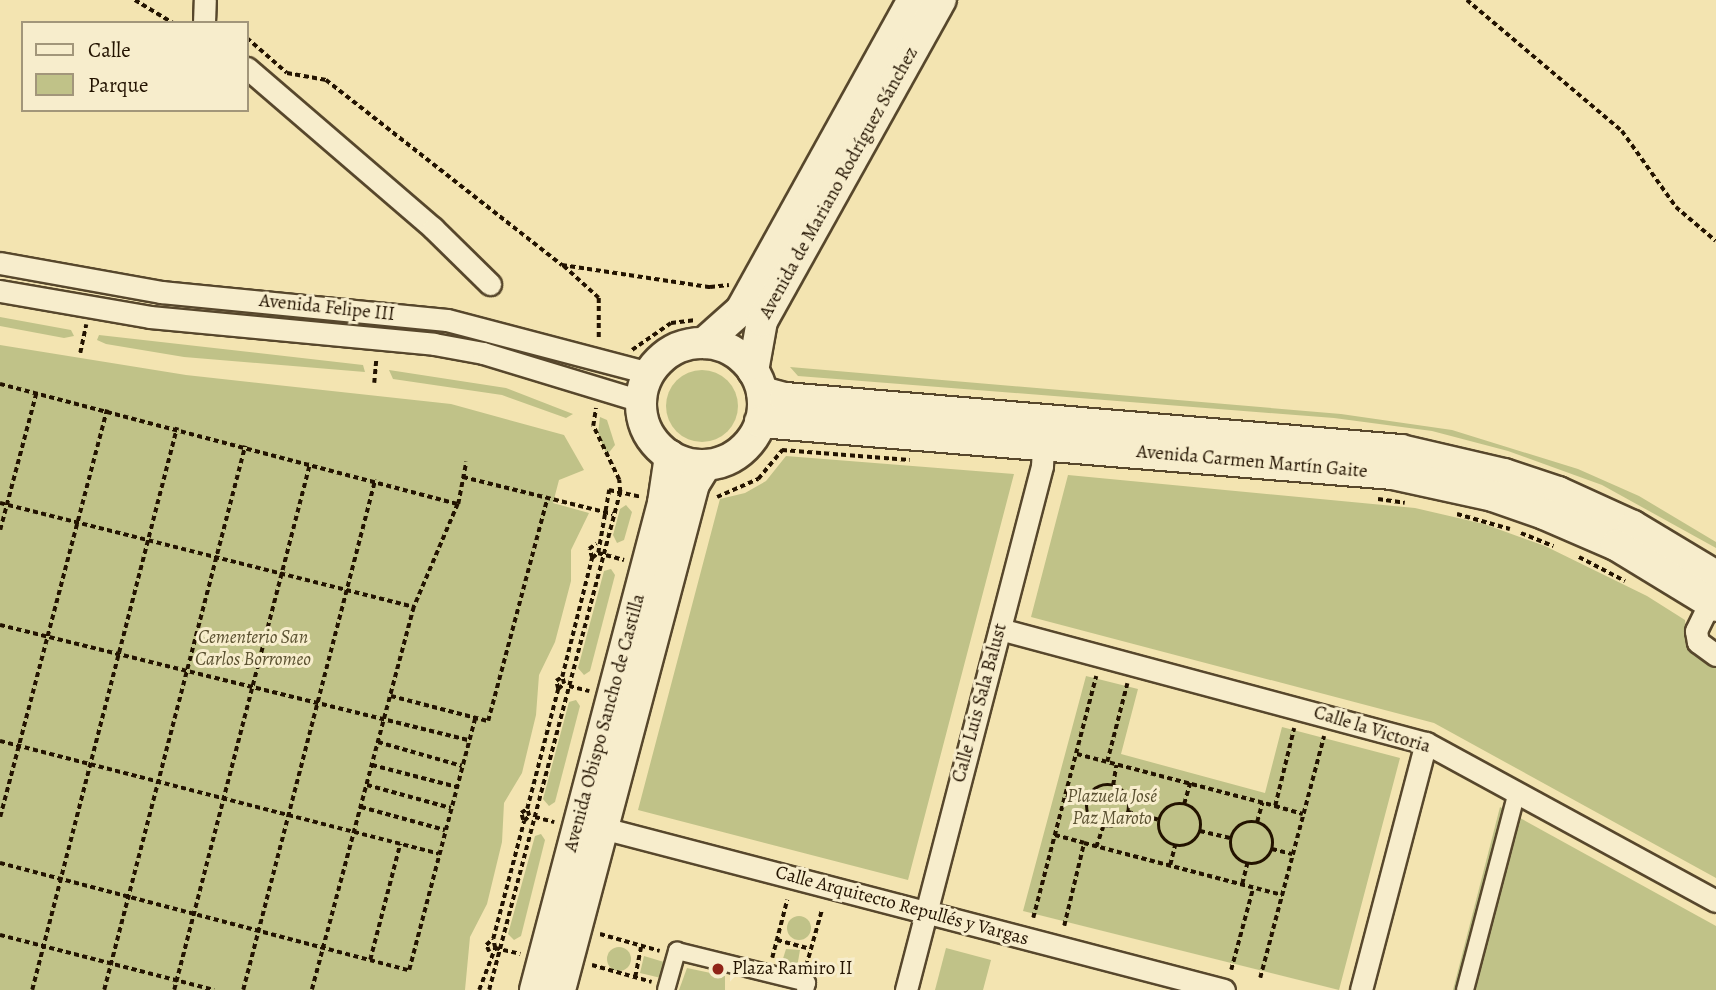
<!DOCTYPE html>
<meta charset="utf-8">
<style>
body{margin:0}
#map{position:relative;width:1716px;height:990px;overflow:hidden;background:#f3e4b1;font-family:Alegreya,serif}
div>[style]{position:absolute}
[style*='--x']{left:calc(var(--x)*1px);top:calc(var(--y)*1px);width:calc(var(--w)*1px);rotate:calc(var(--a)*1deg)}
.green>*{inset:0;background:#c0c288}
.round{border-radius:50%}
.path>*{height:3.5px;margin-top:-1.75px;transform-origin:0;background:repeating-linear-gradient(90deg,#231300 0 5px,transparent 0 8.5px)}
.path>.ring{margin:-1.75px;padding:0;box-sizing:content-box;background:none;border:3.5px solid #231300;border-radius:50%}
.roads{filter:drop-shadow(2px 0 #57472c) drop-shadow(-2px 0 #57472c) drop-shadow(0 2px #57472c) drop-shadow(0 -2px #57472c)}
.pedestrian>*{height:16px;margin:-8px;padding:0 8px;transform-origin:8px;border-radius:8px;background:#f7edcc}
.minor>*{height:21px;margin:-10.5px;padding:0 10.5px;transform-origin:10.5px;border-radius:10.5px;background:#f7edcc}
.secondary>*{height:30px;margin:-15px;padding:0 15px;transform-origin:15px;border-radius:15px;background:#f7edcc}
.secondary>.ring{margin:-15px;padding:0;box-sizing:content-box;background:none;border:30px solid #f7edcc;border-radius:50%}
.dots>*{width:19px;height:19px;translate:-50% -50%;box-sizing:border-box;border:4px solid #f7edcc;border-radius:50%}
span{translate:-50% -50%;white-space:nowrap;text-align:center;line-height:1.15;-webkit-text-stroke:6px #f7edcc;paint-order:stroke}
.street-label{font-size:19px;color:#231300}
.park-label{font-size:19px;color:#5a5030;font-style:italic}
.poi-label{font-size:19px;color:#231300}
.left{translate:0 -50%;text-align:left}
.legend{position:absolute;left:21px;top:21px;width:228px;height:91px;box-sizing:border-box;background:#f7edcc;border:2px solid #a2967a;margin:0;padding:9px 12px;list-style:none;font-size:21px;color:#231300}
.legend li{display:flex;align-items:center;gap:14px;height:35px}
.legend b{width:35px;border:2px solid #a2967a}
</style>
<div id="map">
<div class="green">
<i style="clip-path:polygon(0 317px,71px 330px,74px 336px,64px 338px,0 326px)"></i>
<i style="clip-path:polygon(99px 335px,363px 365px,365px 372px,184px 357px,106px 344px,97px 340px)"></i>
<i style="clip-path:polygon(0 345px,186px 375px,451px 404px,564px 435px,584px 470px,559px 480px,553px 503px,589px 513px,571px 550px,571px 581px,555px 642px,539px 675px,536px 715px,522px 773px,504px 803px,502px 842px,487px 904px,470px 937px,465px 990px,0 990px)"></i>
<i style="clip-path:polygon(790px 367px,1341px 414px,1452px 430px,1578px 469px,1639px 496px,1716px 542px,1716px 548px,1602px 485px,1508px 451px,1432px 431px,1334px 418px,798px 376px)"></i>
<i style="clip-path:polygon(389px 370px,506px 388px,573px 414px,566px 418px,502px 395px,393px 379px)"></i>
<i class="round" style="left:666px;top:370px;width:72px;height:72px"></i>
<i style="clip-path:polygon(600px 417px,607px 420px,615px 445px,607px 455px,598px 434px)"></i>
<i style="clip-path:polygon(786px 456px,1014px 474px,908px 880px,638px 810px,720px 499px,745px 493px,766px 481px)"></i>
<i style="clip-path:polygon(1068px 475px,1415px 508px,1484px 524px,1545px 546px,1647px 596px,1685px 620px,1687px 645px,1716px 663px,1716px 878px,1434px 723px,1031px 617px)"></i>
<i style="clip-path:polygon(626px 505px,632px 512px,624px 540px,617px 543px,613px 535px,620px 509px)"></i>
<i style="clip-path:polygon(611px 569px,615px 575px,590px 671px,584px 675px,578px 668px,604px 571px)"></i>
<i style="clip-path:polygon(1086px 676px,1138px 689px,1121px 754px,1265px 793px,1282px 727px,1400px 758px,1339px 990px,1023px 911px)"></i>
<i style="clip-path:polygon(576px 700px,580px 706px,555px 802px,549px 806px,543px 799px,569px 702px)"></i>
<i style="clip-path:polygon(1500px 807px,1716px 926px,1716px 990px,1453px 990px)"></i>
<i style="clip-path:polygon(541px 834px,545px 840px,521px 936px,514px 940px,508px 934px,535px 836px)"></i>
<i class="round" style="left:787px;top:916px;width:24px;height:24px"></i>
<i class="round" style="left:607px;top:947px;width:24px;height:24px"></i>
<i style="clip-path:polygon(946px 948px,991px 960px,983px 990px,935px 990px)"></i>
<i style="clip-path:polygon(786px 949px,800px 950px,796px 973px,780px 968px)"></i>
<i style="clip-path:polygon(644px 956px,664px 962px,661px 978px,640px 973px)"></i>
<i style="clip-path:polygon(687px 968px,725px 976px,725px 990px,679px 990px)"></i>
</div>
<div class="path">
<i style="--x:135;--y:0;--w:44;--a:31.2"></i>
<i style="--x:1467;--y:0;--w:203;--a:40.2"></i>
<i style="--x:1622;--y:131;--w:93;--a:54.6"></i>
<i style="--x:1676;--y:207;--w:52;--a:40.4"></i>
<i style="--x:247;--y:38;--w:53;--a:41.2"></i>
<i style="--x:287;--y:73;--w:40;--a:10"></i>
<i style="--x:326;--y:80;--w:300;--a:38.1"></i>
<i style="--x:562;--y:265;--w:150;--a:8.5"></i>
<i style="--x:710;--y:287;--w:19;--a:-6"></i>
<i style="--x:564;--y:266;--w:47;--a:42.4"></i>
<i style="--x:599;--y:298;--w:40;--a:90"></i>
<i style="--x:632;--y:350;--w:47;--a:-34.7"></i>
<i style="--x:671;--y:323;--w:25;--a:-7"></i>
<i style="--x:80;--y:353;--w:29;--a:-78"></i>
<i style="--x:374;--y:383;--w:22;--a:-85"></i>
<i style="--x:0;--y:384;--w:473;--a:14.7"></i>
<i style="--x:458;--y:504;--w:112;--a:113.1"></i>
<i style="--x:414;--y:607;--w:396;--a:104.9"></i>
<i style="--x:463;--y:477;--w:154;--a:13.9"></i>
<i style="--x:717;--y:497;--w:45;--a:-23.7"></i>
<i style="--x:758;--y:479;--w:38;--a:-50"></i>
<i style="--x:782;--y:450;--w:128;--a:4.5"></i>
<i style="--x:1378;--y:499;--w:27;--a:8"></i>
<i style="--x:0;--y:503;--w:427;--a:14.1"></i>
<i style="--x:458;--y:504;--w:43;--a:-79.2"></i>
<i style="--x:1457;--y:514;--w:55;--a:15.8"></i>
<i style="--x:0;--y:530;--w:141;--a:-75.2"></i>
<i style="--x:1521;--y:533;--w:35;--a:22"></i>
<i style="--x:598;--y:553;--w:27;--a:15"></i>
<i style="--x:1579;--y:557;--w:52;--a:27.6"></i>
<i style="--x:592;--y:558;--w:9;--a:-108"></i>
<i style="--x:589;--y:549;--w:9;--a:-36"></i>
<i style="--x:0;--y:625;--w:483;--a:13.8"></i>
<i style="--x:569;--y:686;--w:21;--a:14"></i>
<i style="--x:558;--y:689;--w:8;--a:-104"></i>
<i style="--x:556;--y:681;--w:7;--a:-34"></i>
<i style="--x:391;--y:696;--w:100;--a:14.5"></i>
<i style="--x:488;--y:721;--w:230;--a:-75.1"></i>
<i style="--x:0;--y:741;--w:453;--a:14.4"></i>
<i style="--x:378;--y:742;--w:87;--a:15.9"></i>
<i style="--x:1077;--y:754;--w:205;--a:14.7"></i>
<i style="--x:1275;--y:806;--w:80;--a:-76.3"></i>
<i style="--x:1107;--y:762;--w:81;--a:-75.6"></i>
<i style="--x:372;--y:765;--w:88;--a:14.5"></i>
<i class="ring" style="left:1087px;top:785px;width:38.5px;height:38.5px"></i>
<i style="--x:367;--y:785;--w:87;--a:15.3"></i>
<i style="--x:1113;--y:785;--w:20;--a:-81"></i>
<i style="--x:1066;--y:795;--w:22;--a:16"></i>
<i class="ring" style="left:1159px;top:804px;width:38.5px;height:38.5px"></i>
<i style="--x:1184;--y:804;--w:22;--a:-74"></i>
<i style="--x:1275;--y:806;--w:29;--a:16"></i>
<i style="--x:361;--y:807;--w:87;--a:15.3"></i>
<i style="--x:1128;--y:812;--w:32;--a:14"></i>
<i style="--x:0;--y:817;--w:421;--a:-75.3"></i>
<i style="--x:535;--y:817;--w:20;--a:15"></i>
<i style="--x:523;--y:820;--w:7;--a:-106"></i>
<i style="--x:521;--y:813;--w:7;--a:-34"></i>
<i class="ring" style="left:1231px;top:822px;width:38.5px;height:38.5px"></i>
<i style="--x:1257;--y:822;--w:20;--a:-75"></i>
<i style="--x:1200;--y:831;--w:32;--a:13"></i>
<i style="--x:1055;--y:835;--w:30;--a:15"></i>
<i style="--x:1096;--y:847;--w:21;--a:-71"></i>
<i style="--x:1272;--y:849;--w:21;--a:14"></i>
<i style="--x:0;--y:863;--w:423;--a:14.7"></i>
<i style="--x:409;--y:970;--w:260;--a:-75.3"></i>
<i style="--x:1170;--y:865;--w:21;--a:-76"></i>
<i style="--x:1242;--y:884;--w:21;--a:-76"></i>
<i style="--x:1033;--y:918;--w:250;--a:-75.4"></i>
<i style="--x:1064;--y:926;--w:85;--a:-76.5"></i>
<i style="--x:1084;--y:843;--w:205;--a:14.7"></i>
<i style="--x:600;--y:934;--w:62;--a:15.8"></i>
<i style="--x:0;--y:935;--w:221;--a:14.4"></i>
<i style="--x:777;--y:940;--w:34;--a:15"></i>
<i style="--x:495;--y:948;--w:26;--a:13"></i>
<i style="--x:489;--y:952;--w:8;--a:-113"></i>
<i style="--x:486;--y:945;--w:9;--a:-41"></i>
<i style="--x:772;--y:958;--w:60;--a:-75.5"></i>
<i style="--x:370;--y:960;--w:120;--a:-75.5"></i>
<i style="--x:592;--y:965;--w:62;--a:15.8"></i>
<i style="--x:806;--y:966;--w:59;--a:-74.3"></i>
<i style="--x:1231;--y:970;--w:85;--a:-75"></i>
<i style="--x:635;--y:977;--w:32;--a:-79"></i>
<i style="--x:1260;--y:978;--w:250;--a:-75.2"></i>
<i style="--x:32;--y:990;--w:581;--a:-75.56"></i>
<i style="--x:104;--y:990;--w:562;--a:-75.47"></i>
<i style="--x:174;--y:990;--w:544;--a:-75.53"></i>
<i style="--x:243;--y:990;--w:527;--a:-75.49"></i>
<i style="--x:479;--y:990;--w:45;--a:-69.1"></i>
<i style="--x:495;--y:948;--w:9;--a:-103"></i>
<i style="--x:493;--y:939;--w:122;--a:-75.3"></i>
<i style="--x:524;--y:821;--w:7;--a:-45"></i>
<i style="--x:529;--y:816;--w:7;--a:-106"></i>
<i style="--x:527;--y:809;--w:124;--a:-75.5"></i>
<i style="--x:558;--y:689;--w:8;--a:-40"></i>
<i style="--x:564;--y:684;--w:7;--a:-106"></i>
<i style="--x:562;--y:677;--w:123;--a:-75.9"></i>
<i style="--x:592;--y:558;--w:8;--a:-40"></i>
<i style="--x:598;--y:553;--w:64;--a:-80.1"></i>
<i style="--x:609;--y:490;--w:33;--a:12"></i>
<i style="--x:489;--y:990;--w:515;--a:-75.26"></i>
<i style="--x:620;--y:492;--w:12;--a:-95"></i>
<i style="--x:619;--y:480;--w:60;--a:-115.7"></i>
<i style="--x:593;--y:426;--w:18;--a:-81"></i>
</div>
<div class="roads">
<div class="pedestrian">
<i style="--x:666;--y:990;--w:41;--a:-74.2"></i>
<i style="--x:677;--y:951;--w:134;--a:13.8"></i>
<i style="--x:807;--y:983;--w:7;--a:106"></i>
<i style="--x:1465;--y:990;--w:205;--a:-75.3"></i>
</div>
<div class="minor">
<i style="--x:204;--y:23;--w:23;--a:-88"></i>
<i style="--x:247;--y:68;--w:245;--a:40.7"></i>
<i style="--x:433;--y:228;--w:80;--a:44.5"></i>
<i style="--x:0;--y:263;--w:164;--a:10.2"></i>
<i style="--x:161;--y:292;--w:287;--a:5.6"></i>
<i style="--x:447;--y:320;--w:209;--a:14.7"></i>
<i style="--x:0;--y:291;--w:152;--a:9.8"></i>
<i style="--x:150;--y:317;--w:285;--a:5.4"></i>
<i style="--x:434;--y:344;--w:50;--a:10.4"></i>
<i style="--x:483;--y:353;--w:165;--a:16.9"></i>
<i style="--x:1710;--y:589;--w:13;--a:90"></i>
<i style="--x:1710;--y:602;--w:32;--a:116"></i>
<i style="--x:1696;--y:631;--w:11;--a:80"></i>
<i style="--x:1698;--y:642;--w:22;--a:36"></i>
<i style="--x:1000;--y:629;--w:441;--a:15"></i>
<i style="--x:1426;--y:743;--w:330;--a:28.6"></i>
<i style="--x:591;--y:825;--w:654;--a:14.61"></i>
<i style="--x:906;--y:990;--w:541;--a:-75.45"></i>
<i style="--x:1042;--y:466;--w:34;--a:-87"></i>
<i style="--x:1361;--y:990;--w:255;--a:-75.3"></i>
</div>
<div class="secondary">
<i style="--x:704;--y:343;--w:50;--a:-41.7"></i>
<i style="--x:741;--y:310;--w:355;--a:-61"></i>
<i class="ring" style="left:641px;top:343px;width:92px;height:92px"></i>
<i style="--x:753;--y:371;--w:51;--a:-79.8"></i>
<i style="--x:762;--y:321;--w:368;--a:-60.9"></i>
<i style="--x:762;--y:392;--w:24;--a:15"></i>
<i style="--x:785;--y:398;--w:618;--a:4.83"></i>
<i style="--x:1401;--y:450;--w:106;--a:13.1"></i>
<i style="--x:1504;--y:474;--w:57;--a:18.4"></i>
<i style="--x:1558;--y:492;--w:82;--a:24.4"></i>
<i style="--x:1633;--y:526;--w:97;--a:31.1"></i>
<i style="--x:760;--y:422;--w:635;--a:4.7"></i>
<i style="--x:1393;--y:474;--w:102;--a:12.4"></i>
<i style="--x:1493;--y:496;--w:54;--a:19.4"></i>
<i style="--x:1544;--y:514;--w:78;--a:23.3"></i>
<i style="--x:1616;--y:545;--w:117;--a:31.4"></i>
<i style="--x:535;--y:990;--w:504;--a:-75.27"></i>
<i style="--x:663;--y:503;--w:48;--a:-81.5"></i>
<i style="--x:560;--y:990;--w:523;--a:-75.17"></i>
<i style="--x:694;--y:484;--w:22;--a:-58"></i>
</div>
</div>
<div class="dots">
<i style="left:718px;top:969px;background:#8f2418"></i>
</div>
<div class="street-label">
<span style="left:839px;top:183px;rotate:-61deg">Avenida de Mariano Rodríguez Sánchez</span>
<span style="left:327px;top:308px;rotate:6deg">Avenida Felipe III</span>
<span style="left:1252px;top:462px;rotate:5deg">Avenida Carmen Martín Gaite</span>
<span style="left:980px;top:703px;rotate:-75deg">Calle Luis Sala Balust</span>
<span style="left:605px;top:723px;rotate:-75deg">Avenida Obispo Sancho de Castilla</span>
<span style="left:1372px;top:730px;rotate:17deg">Calle la Victoria</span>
<span style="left:902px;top:906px;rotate:15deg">Calle Arquitecto Repullés y Vargas</span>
</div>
<div class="park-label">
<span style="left:253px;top:649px">Cementerio San<br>Carlos Borromeo</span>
<span style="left:1112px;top:808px">Plazuela José<br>Paz Maroto</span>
</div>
<div class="poi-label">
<span class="left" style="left:732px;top:969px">Plaza Ramiro II</span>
</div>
<ul class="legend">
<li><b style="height:9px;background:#f7edcc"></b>Calle</li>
<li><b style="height:19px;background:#c0c288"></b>Parque</li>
</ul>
</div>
